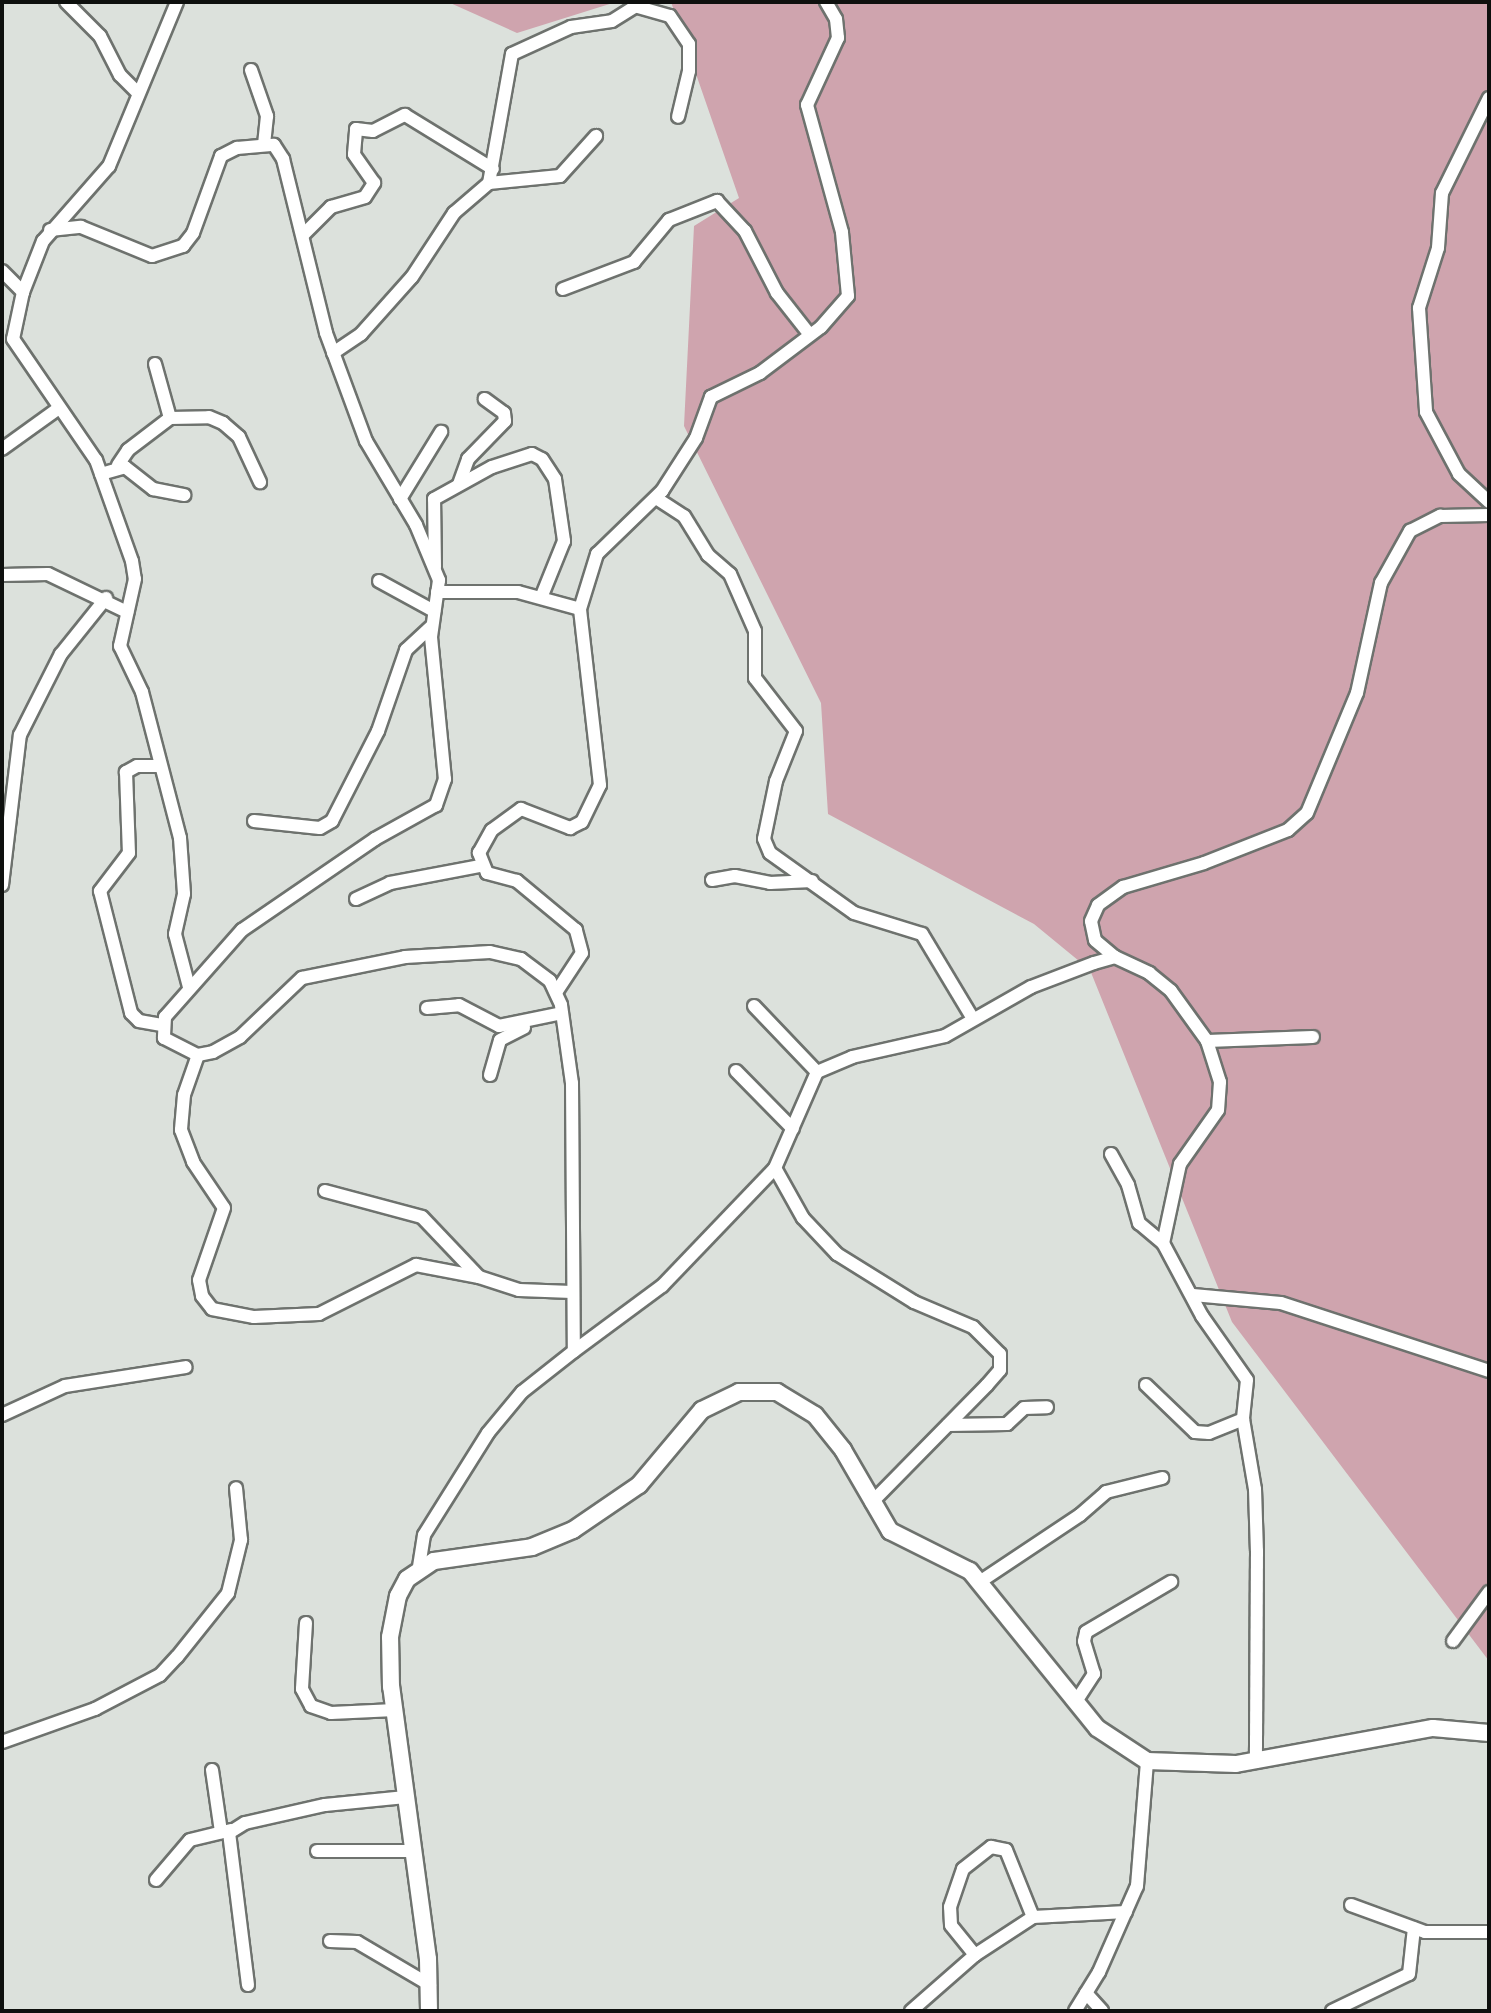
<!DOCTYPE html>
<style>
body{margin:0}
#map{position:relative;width:1491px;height:2013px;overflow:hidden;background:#dce1dc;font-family:Inter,sans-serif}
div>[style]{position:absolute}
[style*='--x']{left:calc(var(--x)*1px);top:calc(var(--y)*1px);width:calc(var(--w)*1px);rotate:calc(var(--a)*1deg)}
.green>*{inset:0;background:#cfa4ae}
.roads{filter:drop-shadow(2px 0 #6e726e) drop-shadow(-2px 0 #6e726e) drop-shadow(0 2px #6e726e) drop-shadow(0 -2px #6e726e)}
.minor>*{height:12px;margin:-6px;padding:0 6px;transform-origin:6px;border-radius:6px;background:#fff}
.secondary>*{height:16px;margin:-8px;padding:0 8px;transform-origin:8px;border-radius:8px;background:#fff}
span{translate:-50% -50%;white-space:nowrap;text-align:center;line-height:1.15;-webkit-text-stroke:6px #dce1dc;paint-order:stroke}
.frame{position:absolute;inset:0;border:4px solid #0e100e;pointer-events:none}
</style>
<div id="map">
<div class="green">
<i style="clip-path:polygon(448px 2px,616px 2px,517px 33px)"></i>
<i style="clip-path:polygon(671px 2px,1489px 2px,1489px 1661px,1232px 1322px,1090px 970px,1034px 924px,828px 814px,821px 703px,684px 426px,694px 226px,739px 198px)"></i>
</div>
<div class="roads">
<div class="minor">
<i style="--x:66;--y:2;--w:48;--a:45"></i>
<i style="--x:100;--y:36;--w:44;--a:62.9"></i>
<i style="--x:120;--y:75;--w:24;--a:45"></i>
<i style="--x:177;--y:2;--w:178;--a:112.5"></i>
<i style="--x:109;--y:166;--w:100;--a:131.3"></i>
<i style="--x:43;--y:241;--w:55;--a:111.4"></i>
<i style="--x:23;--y:292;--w:48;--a:102"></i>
<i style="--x:13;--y:339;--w:147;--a:55.6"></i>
<i style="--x:96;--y:460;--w:107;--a:70.4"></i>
<i style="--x:132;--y:561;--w:18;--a:81"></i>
<i style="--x:135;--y:579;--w:69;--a:102.6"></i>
<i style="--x:120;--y:646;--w:51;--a:64.4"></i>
<i style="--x:142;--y:692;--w:151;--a:75.4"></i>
<i style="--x:180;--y:838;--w:56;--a:85.9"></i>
<i style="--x:184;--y:894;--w:41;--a:102.7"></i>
<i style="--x:175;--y:934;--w:55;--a:75.2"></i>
<i style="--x:638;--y:7;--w:33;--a:16"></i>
<i style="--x:670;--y:16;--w:34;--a:56"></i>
<i style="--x:689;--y:44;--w:27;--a:90"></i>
<i style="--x:689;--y:71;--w:47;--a:103.4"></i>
<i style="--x:251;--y:70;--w:49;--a:70.8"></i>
<i style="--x:267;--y:116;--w:28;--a:96"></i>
<i style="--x:1489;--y:98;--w:106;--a:116.3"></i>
<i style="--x:1442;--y:193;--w:55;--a:94.2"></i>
<i style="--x:1438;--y:248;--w:63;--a:107.6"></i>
<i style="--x:1419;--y:308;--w:104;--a:86.1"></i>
<i style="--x:1426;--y:412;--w:70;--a:62"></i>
<i style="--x:1459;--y:474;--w:41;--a:43"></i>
<i style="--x:489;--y:183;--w:71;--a:-5.6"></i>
<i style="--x:560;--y:176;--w:54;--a:-48"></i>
<i style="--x:50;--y:230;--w:31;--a:-6"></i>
<i style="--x:81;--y:227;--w:77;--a:22.2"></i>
<i style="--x:152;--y:256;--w:33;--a:-18"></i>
<i style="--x:183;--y:246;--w:16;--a:-52"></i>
<i style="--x:193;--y:233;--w:82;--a:-70"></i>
<i style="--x:221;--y:156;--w:18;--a:-27"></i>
<i style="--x:237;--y:148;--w:37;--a:-5"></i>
<i style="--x:274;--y:145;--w:17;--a:57"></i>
<i style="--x:283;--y:159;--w:179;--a:76.1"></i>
<i style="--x:326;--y:333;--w:115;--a:69.7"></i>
<i style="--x:366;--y:441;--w:98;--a:59.2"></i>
<i style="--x:416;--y:525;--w:60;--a:67.3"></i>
<i style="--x:439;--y:580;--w:58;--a:98"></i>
<i style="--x:431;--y:637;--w:143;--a:84.4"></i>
<i style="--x:445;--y:779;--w:28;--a:109"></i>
<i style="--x:436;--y:805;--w:70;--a:150.9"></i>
<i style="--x:375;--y:839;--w:161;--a:145.6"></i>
<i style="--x:242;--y:930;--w:116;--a:131.5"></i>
<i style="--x:165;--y:1017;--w:21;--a:93"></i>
<i style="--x:164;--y:1038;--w:38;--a:27"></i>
<i style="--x:198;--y:1055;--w:15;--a:-11"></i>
<i style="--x:213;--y:1052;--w:31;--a:-29"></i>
<i style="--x:240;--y:1037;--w:86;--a:-43.6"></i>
<i style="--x:302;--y:978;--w:105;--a:-11.5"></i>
<i style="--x:405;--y:957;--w:85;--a:-3.4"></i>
<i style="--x:490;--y:952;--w:32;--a:13"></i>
<i style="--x:521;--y:959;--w:36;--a:37"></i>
<i style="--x:550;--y:981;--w:26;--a:65"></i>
<i style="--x:561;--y:1005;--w:79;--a:82"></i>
<i style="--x:572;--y:1083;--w:268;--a:89.6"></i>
<i style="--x:574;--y:1351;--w:66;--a:141.7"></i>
<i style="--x:522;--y:1392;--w:53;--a:129.7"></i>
<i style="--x:488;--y:1433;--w:120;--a:122.1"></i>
<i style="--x:424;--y:1535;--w:33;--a:99"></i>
<i style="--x:303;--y:235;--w:40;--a:-45"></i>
<i style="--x:331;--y:207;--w:35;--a:-16"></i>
<i style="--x:365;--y:197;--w:17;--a:-57"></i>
<i style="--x:374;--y:183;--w:35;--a:-125"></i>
<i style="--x:354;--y:154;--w:25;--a:-85"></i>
<i style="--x:356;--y:129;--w:17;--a:7"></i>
<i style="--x:373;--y:131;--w:36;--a:-27"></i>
<i style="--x:405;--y:115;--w:103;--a:31.5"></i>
<i style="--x:2;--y:271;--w:30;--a:45"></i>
<i style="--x:563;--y:289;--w:76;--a:-20.8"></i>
<i style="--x:634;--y:262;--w:55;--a:-50.2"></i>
<i style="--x:669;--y:220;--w:52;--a:-21.6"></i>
<i style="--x:717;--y:201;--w:41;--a:47"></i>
<i style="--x:745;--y:231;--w:70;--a:62.7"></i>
<i style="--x:777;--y:293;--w:53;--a:51.8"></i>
<i style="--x:333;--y:353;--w:34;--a:-34"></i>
<i style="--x:361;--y:334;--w:76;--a:-48.2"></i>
<i style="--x:412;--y:277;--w:77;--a:-56.7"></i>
<i style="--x:454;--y:213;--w:46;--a:-40.6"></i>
<i style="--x:489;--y:183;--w:131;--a:-79.9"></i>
<i style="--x:512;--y:54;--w:65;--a:-24.6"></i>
<i style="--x:571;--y:27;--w:41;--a:-8.3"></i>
<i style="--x:612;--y:21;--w:36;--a:-32"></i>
<i style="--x:155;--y:364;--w:56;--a:74.5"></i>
<i style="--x:170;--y:418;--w:39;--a:-1"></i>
<i style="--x:209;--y:417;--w:15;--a:23"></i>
<i style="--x:223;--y:423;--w:21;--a:41"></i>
<i style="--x:239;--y:437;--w:50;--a:65"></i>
<i style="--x:2;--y:449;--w:70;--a:-35.7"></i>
<i style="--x:118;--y:465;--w:18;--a:-56"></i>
<i style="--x:128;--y:450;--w:53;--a:-37.3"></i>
<i style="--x:101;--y:474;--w:25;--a:-16"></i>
<i style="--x:125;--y:467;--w:36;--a:38"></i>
<i style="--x:153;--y:489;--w:32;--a:11"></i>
<i style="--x:459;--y:484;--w:27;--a:-70"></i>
<i style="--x:468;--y:459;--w:53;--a:-45.8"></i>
<i style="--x:505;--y:421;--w:8;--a:-97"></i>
<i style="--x:504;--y:413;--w:24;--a:-144"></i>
<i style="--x:656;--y:498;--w:33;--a:33"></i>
<i style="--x:684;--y:516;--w:46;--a:58.4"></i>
<i style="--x:708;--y:555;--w:29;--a:41"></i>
<i style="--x:730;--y:574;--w:62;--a:66.3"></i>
<i style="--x:755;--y:631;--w:47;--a:90"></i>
<i style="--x:755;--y:678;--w:67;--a:52.3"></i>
<i style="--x:796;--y:731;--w:54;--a:111.8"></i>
<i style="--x:776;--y:781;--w:59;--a:101.7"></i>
<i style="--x:764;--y:839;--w:15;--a:67"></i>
<i style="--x:770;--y:853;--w:103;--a:35.5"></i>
<i style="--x:854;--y:913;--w:71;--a:17.2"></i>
<i style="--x:922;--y:934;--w:99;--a:59"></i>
<i style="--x:400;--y:499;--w:79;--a:-58.5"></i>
<i style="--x:435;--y:567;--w:68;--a:-90.8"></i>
<i style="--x:434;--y:499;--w:66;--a:-28.9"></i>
<i style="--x:492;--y:467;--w:42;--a:-18"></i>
<i style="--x:532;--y:454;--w:11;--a:27"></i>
<i style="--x:542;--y:459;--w:24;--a:57"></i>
<i style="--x:555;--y:479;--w:63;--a:81.7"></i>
<i style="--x:564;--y:541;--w:61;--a:112"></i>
<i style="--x:2;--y:575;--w:46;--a:-1.2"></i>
<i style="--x:48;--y:574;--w:88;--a:25.7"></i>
<i style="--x:379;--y:581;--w:63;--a:28.6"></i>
<i style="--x:437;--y:592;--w:81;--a:0"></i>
<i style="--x:518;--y:592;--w:64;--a:15.3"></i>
<i style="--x:159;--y:766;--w:22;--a:180"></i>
<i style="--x:137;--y:766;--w:13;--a:151"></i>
<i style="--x:126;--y:772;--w:81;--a:87.9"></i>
<i style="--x:129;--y:853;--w:48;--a:127.3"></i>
<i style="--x:100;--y:891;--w:126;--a:75.7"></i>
<i style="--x:131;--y:1013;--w:11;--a:45"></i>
<i style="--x:139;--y:1021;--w:23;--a:10"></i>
<i style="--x:254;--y:821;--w:66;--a:6.1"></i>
<i style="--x:320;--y:828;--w:14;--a:-30"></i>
<i style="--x:332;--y:821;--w:101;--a:-62.9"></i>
<i style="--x:378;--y:731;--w:86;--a:-70.9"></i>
<i style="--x:406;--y:650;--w:35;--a:-43"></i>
<i style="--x:712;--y:880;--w:23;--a:-10"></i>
<i style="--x:735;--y:876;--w:36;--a:11"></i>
<i style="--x:770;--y:883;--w:42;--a:-2.7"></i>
<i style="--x:2;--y:885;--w:151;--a:-83.2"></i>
<i style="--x:20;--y:735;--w:91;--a:-63.2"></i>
<i style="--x:61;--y:654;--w:72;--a:-51.2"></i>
<i style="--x:356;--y:899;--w:38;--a:-25"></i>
<i style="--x:390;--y:883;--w:92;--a:-10.7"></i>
<i style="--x:1115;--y:957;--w:26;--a:-140"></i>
<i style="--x:1095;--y:940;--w:19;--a:-102"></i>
<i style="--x:1091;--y:921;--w:17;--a:-66"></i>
<i style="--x:1098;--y:905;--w:31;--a:-36"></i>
<i style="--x:1123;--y:887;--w:84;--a:-16.5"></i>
<i style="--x:1204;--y:863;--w:90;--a:-21.4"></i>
<i style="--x:1288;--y:830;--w:25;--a:-42"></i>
<i style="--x:1307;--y:813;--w:130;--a:-67.4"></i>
<i style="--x:1357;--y:693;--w:113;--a:-77.7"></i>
<i style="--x:1381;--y:583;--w:60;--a:-60.9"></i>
<i style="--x:1410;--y:531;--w:34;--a:-27"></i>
<i style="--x:1440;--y:516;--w:49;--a:-1.2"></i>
<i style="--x:557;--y:991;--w:45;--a:-56.7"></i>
<i style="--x:582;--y:953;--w:24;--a:-105"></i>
<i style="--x:576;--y:930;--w:77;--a:-140.3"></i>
<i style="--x:517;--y:881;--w:31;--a:-165"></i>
<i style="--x:487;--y:873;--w:22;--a:-112"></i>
<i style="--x:479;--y:853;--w:26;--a:-61"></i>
<i style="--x:492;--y:830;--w:36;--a:-36"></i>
<i style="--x:521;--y:809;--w:53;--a:21.2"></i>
<i style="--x:570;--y:828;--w:13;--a:-27"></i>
<i style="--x:582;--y:822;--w:41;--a:-64.1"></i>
<i style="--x:600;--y:785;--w:177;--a:-96.5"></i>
<i style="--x:580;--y:609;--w:58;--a:-72.8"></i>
<i style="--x:597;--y:554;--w:91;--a:-44.1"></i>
<i style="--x:662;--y:491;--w:63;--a:-57.3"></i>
<i style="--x:696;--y:438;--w:44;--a:-69.9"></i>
<i style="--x:711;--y:397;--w:55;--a:-26.1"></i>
<i style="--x:760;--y:373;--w:76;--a:-37"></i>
<i style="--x:821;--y:327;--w:41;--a:-48.9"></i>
<i style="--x:848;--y:296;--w:64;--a:-95.4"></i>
<i style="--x:842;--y:232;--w:132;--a:-105.4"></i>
<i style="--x:807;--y:105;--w:74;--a:-65.2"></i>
<i style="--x:838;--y:38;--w:19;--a:-96"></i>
<i style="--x:836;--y:19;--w:20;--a:-120"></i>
<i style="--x:754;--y:1006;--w:91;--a:46.3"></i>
<i style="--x:427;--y:1008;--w:32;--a:-5"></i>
<i style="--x:459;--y:1005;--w:45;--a:27.7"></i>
<i style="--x:499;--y:1026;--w:64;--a:-11.7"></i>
<i style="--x:1207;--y:1041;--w:106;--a:-2.2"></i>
<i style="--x:198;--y:1055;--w:42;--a:109.3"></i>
<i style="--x:184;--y:1095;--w:35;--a:95"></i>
<i style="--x:181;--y:1130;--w:34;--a:69"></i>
<i style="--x:193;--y:1162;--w:55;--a:56"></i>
<i style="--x:224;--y:1208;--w:76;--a:109.1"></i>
<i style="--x:199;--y:1280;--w:16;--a:79"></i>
<i style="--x:202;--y:1296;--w:16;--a:52"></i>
<i style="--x:212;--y:1309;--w:43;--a:10.8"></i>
<i style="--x:254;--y:1317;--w:65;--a:-2.6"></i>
<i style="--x:319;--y:1314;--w:109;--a:-26.8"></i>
<i style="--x:416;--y:1265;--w:64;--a:10.8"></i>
<i style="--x:736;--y:1071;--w:81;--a:45.5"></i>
<i style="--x:490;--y:1075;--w:36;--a:-74"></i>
<i style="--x:500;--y:1040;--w:27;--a:-27"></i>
<i style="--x:1111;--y:1154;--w:35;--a:61"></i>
<i style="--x:1128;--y:1185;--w:40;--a:74"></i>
<i style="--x:1139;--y:1223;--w:31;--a:40"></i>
<i style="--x:775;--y:1168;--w:57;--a:60.8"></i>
<i style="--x:803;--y:1218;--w:50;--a:46.6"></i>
<i style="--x:837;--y:1254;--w:91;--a:31.9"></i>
<i style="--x:914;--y:1302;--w:64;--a:23"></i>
<i style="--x:973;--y:1327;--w:38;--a:45"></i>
<i style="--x:1000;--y:1354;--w:16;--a:90"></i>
<i style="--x:1000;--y:1370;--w:20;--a:131"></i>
<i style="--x:987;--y:1385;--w:165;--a:134.5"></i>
<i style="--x:325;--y:1191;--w:100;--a:15"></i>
<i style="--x:422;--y:1217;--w:83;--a:46.5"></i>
<i style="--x:479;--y:1277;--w:42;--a:18"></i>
<i style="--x:519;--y:1290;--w:53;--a:2.2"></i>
<i style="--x:1193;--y:1295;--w:88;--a:5.2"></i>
<i style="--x:1281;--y:1303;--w:219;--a:18.1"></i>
<i style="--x:574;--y:1351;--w:109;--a:-36.5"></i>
<i style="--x:662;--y:1286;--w:163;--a:-46.2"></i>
<i style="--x:775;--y:1168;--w:105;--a:-66.4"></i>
<i style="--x:817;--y:1072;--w:38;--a:-23"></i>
<i style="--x:852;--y:1057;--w:95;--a:-12.7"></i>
<i style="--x:945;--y:1036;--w:99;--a:-29.7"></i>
<i style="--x:1031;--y:987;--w:67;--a:-20.9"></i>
<i style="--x:1094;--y:963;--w:22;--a:-16"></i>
<i style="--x:1115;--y:957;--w:38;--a:25"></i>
<i style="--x:1149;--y:973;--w:28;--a:39"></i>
<i style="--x:1171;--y:991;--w:62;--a:54.2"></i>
<i style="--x:1207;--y:1041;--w:43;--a:72.4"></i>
<i style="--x:1220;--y:1082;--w:28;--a:94"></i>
<i style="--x:1218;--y:1110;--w:66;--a:125.1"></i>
<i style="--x:1180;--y:1164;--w:81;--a:102.1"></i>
<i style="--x:1163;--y:1243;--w:83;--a:61.9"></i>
<i style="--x:1202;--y:1316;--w:78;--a:54.9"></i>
<i style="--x:1247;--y:1380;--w:39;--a:96"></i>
<i style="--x:1243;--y:1419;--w:71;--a:80.3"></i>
<i style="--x:1255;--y:1489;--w:62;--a:88.2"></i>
<i style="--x:1257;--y:1551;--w:211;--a:90.3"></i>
<i style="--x:1146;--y:1385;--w:68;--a:43.8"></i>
<i style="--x:1195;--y:1432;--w:14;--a:4"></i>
<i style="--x:1209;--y:1433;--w:37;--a:-22"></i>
<i style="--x:2;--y:1415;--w:69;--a:-24.7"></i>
<i style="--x:65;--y:1386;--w:122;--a:-8.9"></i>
<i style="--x:948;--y:1425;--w:59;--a:-1"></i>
<i style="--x:1007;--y:1424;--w:23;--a:-43"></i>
<i style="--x:1024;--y:1408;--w:23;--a:-2"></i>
<i style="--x:981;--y:1581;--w:119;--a:-33.7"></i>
<i style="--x:1080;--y:1515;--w:35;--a:-41"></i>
<i style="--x:1106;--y:1492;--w:58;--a:-14"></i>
<i style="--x:306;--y:1623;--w:66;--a:93.5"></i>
<i style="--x:302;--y:1689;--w:19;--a:62"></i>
<i style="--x:311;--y:1706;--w:21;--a:19"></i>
<i style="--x:331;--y:1713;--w:64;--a:-2.7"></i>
<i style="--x:1453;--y:1641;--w:61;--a:-53.7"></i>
<i style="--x:1075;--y:1703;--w:35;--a:-57"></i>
<i style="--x:1094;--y:1674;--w:34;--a:-107"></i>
<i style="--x:1084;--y:1641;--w:9;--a:-77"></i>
<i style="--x:1086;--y:1632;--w:99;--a:-30.5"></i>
<i style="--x:2;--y:1742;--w:99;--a:-19.5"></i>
<i style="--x:95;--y:1709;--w:73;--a:-27.6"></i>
<i style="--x:160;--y:1675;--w:25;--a:-47"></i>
<i style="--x:177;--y:1657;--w:82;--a:-51.4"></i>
<i style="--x:228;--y:1593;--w:55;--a:-76.2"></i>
<i style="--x:241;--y:1540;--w:52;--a:-95.5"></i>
<i style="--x:212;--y:1770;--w:63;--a:81.7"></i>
<i style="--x:317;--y:1851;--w:97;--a:0"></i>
<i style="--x:156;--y:1880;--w:52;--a:-49.6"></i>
<i style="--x:190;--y:1840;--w:42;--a:-13.7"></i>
<i style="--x:1351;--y:1905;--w:79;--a:20"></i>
<i style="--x:1425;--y:1932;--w:64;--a:0"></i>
<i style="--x:330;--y:1941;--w:27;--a:2"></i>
<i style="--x:357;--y:1942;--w:85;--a:30.5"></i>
<i style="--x:975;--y:1955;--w:38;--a:-129"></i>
<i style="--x:951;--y:1925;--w:18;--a:-93"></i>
<i style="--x:950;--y:1907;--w:40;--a:-71.1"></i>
<i style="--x:963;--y:1869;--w:36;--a:-38"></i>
<i style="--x:991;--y:1847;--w:15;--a:11"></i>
<i style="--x:1006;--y:1850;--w:72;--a:68.1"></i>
<i style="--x:248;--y:1985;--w:153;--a:-97.1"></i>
<i style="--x:229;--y:1833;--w:19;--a:-32"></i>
<i style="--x:245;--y:1823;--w:82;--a:-12.7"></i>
<i style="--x:325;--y:1805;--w:81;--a:-5.6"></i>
<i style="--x:1086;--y:1993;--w:24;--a:48"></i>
<i style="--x:911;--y:2011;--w:85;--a:-41.2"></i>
<i style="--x:975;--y:1955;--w:69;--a:-33.2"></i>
<i style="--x:1033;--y:1917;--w:93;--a:-3.1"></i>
<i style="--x:1075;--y:2011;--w:46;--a:-58.4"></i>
<i style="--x:1099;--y:1972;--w:94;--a:-66.2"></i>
<i style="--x:1137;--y:1886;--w:125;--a:-85.4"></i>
<i style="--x:1332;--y:2011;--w:85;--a:-25.7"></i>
<i style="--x:1409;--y:1974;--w:46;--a:-83.8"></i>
</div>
<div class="secondary">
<i style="--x:429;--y:2011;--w:52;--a:-91.1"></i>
<i style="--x:428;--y:1959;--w:275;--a:-97.7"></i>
<i style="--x:391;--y:1687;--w:50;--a:-91.1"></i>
<i style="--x:390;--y:1637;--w:42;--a:-79"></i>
<i style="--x:398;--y:1596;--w:19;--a:-62"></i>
<i style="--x:407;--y:1579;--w:32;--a:-34"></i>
<i style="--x:434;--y:1561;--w:99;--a:-8.1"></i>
<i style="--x:532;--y:1547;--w:44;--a:-22.5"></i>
<i style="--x:573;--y:1530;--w:80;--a:-34.3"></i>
<i style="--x:639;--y:1485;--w:98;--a:-50"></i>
<i style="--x:702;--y:1410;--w:41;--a:-25.9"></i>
<i style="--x:739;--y:1392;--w:38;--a:0"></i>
<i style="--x:777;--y:1392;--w:44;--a:31.2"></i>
<i style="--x:815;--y:1415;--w:45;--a:51.3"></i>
<i style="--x:843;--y:1450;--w:94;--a:59.9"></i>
<i style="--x:890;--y:1531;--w:89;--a:26.6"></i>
<i style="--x:970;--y:1571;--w:202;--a:51"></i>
<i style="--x:1097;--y:1728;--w:60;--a:33.4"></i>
<i style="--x:1147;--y:1761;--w:89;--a:1.9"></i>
<i style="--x:1236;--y:1764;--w:200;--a:-10.4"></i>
<i style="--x:1433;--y:1728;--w:56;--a:5.1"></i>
</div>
</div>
<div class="frame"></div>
</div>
